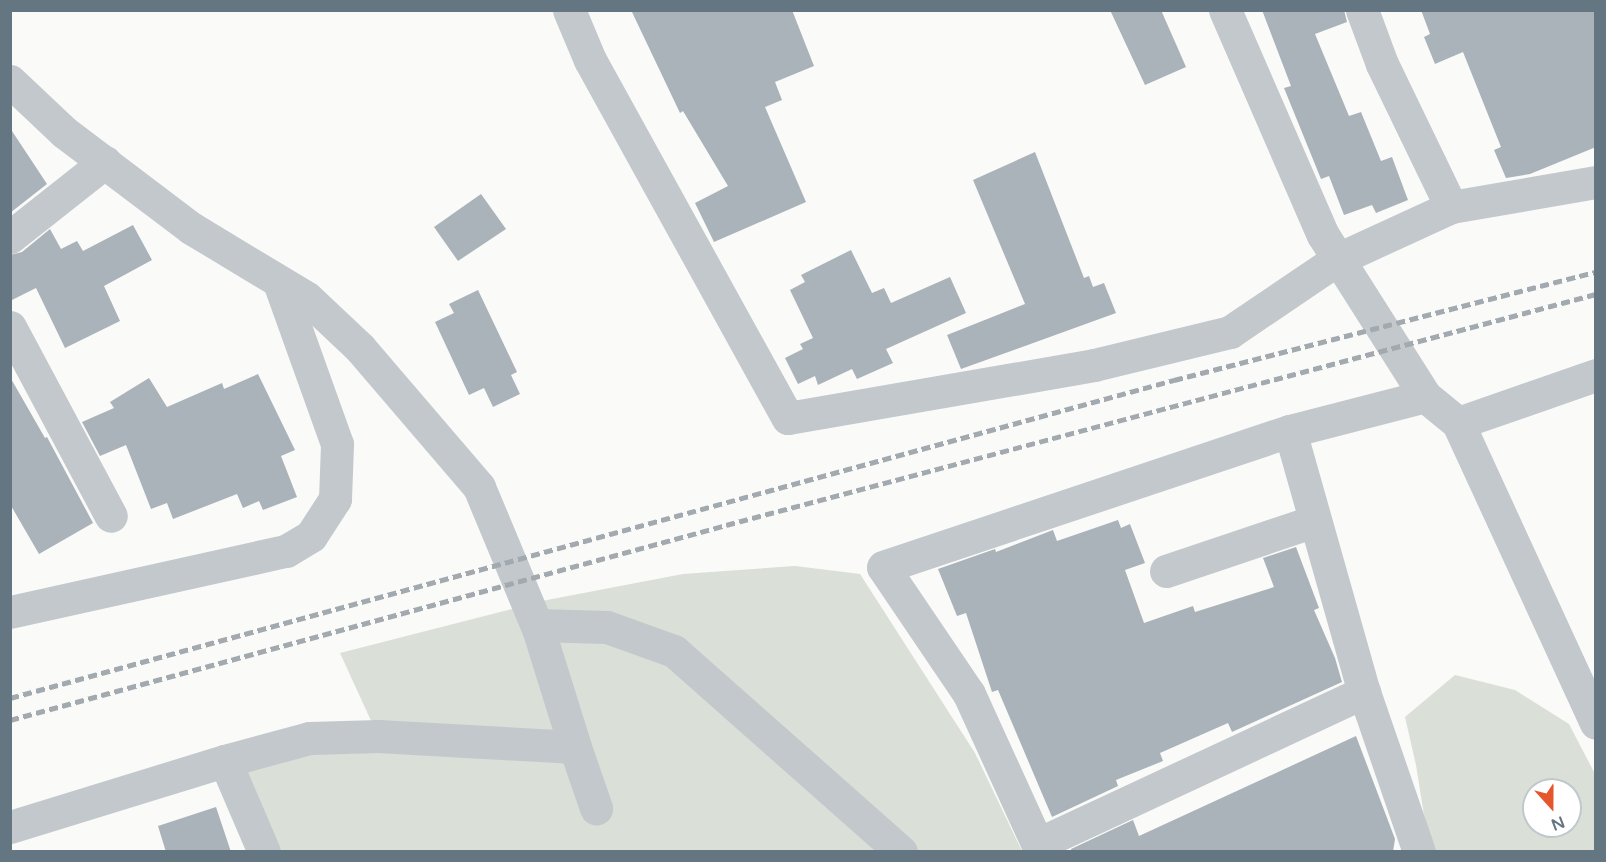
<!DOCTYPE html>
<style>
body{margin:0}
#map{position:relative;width:1606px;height:862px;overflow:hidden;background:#fafaf8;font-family:"Varela Round",sans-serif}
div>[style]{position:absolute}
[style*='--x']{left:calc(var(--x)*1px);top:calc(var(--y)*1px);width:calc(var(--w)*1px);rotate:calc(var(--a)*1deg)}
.green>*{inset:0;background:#dadfd7}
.building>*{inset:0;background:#aab3b9}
.minor>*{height:33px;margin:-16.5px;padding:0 16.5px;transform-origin:16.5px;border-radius:16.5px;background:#c3c8cc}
.rail>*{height:4.5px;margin-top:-2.25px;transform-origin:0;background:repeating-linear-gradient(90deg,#a2aab0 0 9px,transparent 0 13.5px)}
span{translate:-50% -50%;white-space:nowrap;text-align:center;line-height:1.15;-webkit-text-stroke:6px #fff;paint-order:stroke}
.frame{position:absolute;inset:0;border:12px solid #657683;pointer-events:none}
.north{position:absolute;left:1522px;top:778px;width:60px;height:60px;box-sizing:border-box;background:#fff;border:2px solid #c1c8cd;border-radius:50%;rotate:159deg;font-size:16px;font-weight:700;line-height:24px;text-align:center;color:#657683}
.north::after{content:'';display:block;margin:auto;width:21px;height:27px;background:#e4572e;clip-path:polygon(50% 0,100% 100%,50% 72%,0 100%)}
</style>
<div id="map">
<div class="green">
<i style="clip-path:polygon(795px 566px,860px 574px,975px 753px,1022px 851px,266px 851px,229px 768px,378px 736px,340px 653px,547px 600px,683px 574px)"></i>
<i style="clip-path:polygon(evenodd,1455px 675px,1515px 690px,1569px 724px,1595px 774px,1595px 851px,1433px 851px,1427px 834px,1416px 765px,1405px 717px,1455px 675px,1534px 790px,1570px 790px,1570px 826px,1534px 826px,1534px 790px)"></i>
</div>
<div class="building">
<i style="clip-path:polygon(631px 10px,792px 10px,814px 66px,775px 82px,782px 100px,765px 107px,806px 202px,714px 242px,695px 203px,728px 186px,683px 111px,680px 113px)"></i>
<i style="clip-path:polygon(1110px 10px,1161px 10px,1186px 67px,1145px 85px)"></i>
<i style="clip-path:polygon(1262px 10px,1344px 10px,1347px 22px,1315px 34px,1349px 116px,1361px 112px,1381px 161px,1392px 157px,1408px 200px,1376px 213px,1372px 205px,1344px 215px,1329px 176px,1321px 179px,1284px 88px,1291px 86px)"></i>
<i style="clip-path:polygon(1421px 10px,1596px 10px,1596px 147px,1530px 174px,1506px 178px,1494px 150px,1501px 147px,1463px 52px,1435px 64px,1424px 37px,1430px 34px)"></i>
<i style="clip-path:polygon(10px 128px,47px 184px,10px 213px)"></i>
<i style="clip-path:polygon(1035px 152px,1084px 278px,1089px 276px,1093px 287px,1104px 283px,1116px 313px,961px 369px,947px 335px,1025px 304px,973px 180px)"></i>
<i style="clip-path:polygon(481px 194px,506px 229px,458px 261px,434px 227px)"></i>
<i style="clip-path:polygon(133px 225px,152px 260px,104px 286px,120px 321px,65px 348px,36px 288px,10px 301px,10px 255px,22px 252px,50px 229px,61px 249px,77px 241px,83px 251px)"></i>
<i style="clip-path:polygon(851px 250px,872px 293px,884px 288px,891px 303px,950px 277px,966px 313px,886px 349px,893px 363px,857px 379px,852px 369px,818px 385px,815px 376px,798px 384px,785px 358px,803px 349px,800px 344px,813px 338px,790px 290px,805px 282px,801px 275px)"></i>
<i style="clip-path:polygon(478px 290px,517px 372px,511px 375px,520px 394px,493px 407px,484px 388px,469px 395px,435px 322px,454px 313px,449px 304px)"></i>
<i style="clip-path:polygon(258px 374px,295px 450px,281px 456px,297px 497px,263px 510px,259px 501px,243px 508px,237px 494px,173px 519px,167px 503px,151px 509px,126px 445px,100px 456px,82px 422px,114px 408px,110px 402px,149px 378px,167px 407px,222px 383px,224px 389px)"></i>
<i style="clip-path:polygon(10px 377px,45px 438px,47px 437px,93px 523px,39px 554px,10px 504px)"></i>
<i style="clip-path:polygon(1118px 520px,1121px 528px,1130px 524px,1145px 563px,1125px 570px,1144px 623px,1193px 606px,1195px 612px,1274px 587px,1263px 558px,1296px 547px,1319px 608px,1314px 610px,1335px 658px,1342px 682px,1232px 732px,1228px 723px,1160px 753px,1163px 761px,1116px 780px,1118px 786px,1052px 817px,998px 690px,992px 692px,966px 613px,957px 616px,938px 569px,995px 549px,996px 552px,1053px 530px,1057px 541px)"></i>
<i style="clip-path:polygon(1356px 736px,1395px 839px,1393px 852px,1072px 852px,1071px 849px,1133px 820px,1139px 836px)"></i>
<i style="clip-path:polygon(216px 807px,231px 852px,166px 852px,158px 826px)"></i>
</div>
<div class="minor">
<i style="--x:569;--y:10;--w:54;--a:67.2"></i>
<i style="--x:590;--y:60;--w:409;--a:61.1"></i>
<i style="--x:788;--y:418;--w:311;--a:-9.8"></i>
<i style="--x:1094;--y:365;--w:140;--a:-13.6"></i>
<i style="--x:1230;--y:332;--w:130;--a:-34.1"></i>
<i style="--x:1338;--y:259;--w:124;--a:-24.7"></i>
<i style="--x:1225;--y:10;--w:245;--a:66.5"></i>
<i style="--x:1323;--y:235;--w:191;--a:57.6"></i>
<i style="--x:1425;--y:396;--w:43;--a:39.3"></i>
<i style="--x:1458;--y:423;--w:330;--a:65.3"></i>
<i style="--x:1362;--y:10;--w:58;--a:69.7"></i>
<i style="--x:1382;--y:64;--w:159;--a:64.2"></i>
<i style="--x:1451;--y:207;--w:147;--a:-9.8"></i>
<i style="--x:10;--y:81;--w:74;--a:43.4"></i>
<i style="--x:64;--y:132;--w:159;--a:37.1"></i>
<i style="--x:191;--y:228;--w:135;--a:31.1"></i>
<i style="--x:307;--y:298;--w:73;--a:43.3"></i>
<i style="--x:360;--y:348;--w:183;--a:49.4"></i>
<i style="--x:479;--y:487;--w:154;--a:67.4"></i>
<i style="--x:10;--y:237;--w:121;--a:-38.3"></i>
<i style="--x:10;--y:327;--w:214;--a:61.9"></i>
<i style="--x:1458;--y:423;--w:146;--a:-19.2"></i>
<i style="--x:1290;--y:431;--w:271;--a:74.2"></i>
<i style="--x:1364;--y:692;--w:169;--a:71"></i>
<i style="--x:1166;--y:571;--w:157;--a:-18.6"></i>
<i style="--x:10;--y:612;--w:283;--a:-12.5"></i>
<i style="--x:286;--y:551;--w:29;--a:-31"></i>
<i style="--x:311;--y:536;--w:44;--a:-57"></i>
<i style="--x:335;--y:499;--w:55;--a:-87.9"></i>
<i style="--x:337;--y:444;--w:172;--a:-109.7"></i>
<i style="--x:575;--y:747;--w:65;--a:71"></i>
<i style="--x:225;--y:761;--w:87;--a:-15.3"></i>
<i style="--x:309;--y:738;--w:69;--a:-1.7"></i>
<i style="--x:378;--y:736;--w:197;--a:3.2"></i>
<i style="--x:575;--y:747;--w:128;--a:-107.3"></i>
<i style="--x:537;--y:625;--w:70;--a:1.6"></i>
<i style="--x:607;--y:627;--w:71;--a:19.7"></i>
<i style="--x:674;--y:651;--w:303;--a:41.5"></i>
<i style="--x:10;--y:827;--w:225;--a:-17.1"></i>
<i style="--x:225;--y:761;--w:99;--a:66.8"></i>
<i style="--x:1038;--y:844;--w:360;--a:-25"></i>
<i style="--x:1041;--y:852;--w:174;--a:-114.5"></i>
<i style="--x:969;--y:694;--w:153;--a:-124.1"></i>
<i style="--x:883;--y:567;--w:429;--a:-18.5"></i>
<i style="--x:1290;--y:431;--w:139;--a:-14.5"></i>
</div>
<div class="rail">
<i style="--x:10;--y:698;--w:1207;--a:-15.28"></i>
<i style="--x:1174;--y:380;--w:436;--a:-14.4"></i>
<i style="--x:10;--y:720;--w:742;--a:-15.23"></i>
<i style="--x:726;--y:525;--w:900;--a:-14.87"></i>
</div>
<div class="frame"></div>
<div class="north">N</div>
</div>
